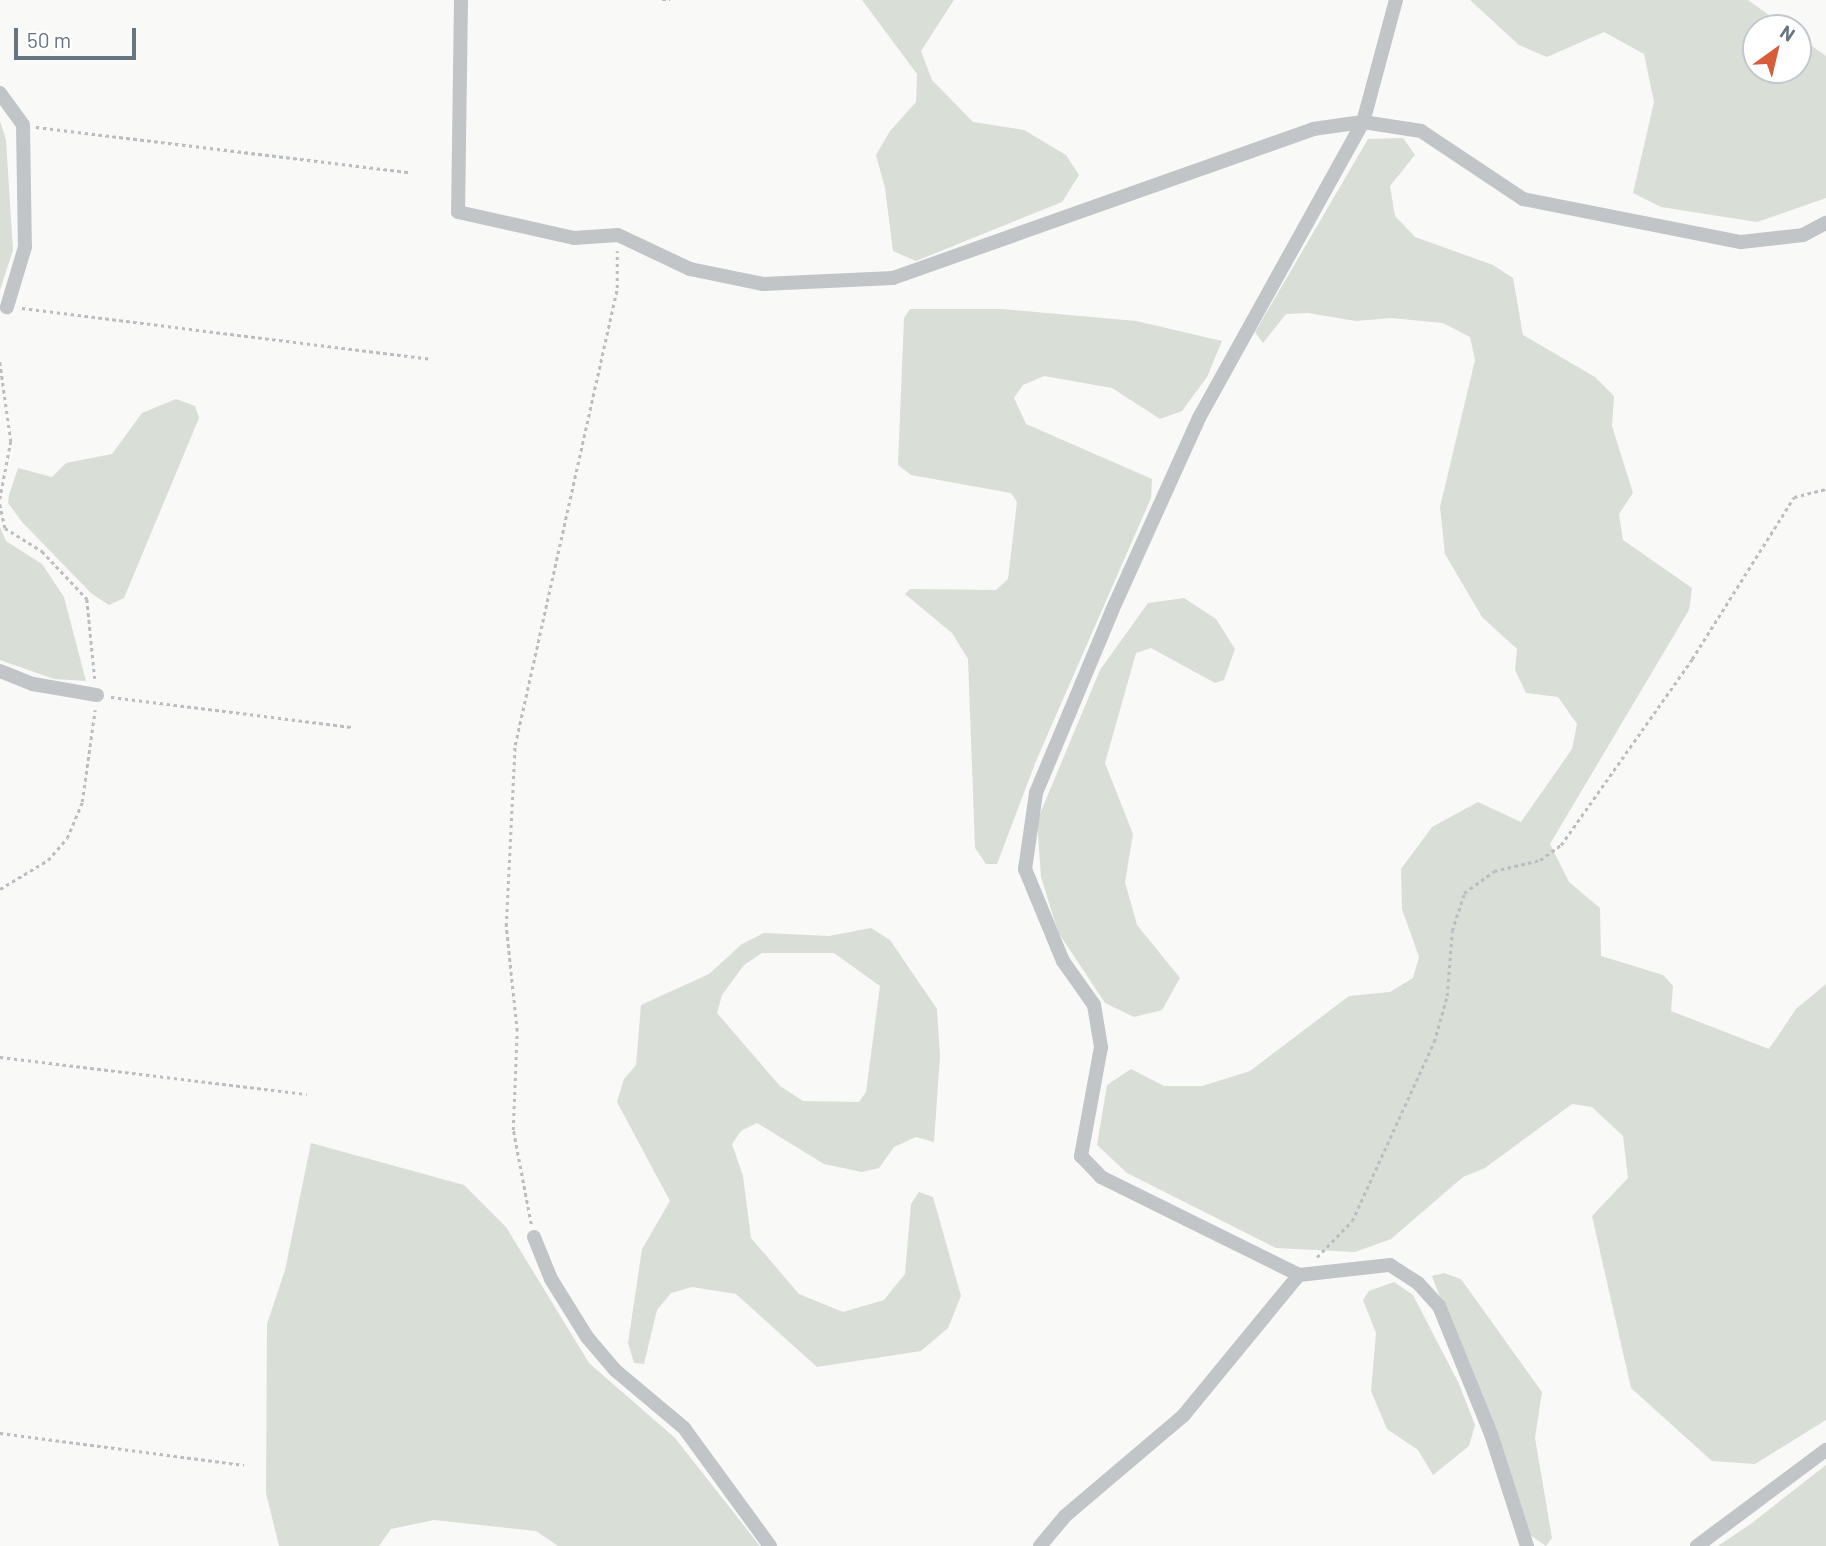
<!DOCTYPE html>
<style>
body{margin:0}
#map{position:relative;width:1826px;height:1546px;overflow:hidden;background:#f9f9f7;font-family:Barlow,sans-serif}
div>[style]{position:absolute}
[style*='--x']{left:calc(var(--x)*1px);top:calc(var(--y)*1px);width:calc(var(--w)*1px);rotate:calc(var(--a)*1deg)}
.green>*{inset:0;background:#d9ded7}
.path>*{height:2.5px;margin-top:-1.25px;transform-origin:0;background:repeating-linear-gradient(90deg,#bbbec0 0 3.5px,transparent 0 7px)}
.minor>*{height:14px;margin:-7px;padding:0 7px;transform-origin:7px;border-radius:7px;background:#c1c5c8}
span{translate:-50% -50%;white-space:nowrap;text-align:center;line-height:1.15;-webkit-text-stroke:7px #fff;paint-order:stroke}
.north{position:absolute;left:1742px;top:14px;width:70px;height:70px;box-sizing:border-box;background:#fff;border:2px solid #c2c8cc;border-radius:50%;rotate:34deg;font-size:19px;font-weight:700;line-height:28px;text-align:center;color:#667580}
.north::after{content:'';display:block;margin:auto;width:24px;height:32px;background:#d75c3a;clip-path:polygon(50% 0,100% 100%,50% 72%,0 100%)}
.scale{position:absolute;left:14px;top:28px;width:122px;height:32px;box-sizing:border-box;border:4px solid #667580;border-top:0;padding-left:9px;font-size:21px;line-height:24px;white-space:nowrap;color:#667580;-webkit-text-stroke:5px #fff;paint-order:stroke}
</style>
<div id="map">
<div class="green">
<i style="clip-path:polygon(862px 0,954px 0,921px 51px,932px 80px,973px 122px,1024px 130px,1066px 155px,1079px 175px,1062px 202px,916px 261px,893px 251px,885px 188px,876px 155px,890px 131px,916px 102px,917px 74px)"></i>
<i style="clip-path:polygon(1470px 0,1748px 0,1787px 28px,1756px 28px,1756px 70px,1798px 70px,1798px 36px,1826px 56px,1826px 198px,1757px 222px,1661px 207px,1633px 193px,1654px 102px,1644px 54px,1604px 32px,1547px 57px,1519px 45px)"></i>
<i style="clip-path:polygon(0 121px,6px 140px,13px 250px,0 290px)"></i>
<i style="clip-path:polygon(1403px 138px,1415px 155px,1390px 186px,1395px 216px,1415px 237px,1493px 265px,1513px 278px,1523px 335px,1595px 377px,1614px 396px,1612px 426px,1633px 493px,1619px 514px,1623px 540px,1692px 588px,1689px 610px,1550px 844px,1569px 882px,1600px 908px,1601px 956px,1663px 975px,1673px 986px,1671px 1011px,1769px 1049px,1796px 1009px,1826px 984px,1826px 1420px,1755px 1464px,1712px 1461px,1631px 1388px,1592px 1216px,1628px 1178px,1623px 1136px,1592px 1107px,1572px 1104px,1485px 1168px,1463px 1177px,1391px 1239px,1355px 1252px,1276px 1248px,1127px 1173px,1097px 1145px,1107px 1085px,1131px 1069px,1164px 1086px,1202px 1086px,1250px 1071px,1349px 996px,1390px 992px,1413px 978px,1419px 957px,1402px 909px,1401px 869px,1432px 827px,1478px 802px,1521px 822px,1572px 749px,1577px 724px,1558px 697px,1526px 693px,1515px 670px,1517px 649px,1482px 617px,1445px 554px,1440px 507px,1475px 360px,1470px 337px,1443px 323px,1391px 318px,1356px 321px,1308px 313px,1286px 314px,1263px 343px,1255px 332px,1368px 139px)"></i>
<i style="clip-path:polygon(910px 309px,1002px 309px,1136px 321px,1222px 341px,1207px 377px,1182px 411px,1160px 419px,1112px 388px,1044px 376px,1023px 385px,1014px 398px,1026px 424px,1152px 479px,1151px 498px,1036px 761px,997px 864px,986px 864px,975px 848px,968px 659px,952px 633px,905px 594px,910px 589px,996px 590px,1008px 579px,1017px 502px,1011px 493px,911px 475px,898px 465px,904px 318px)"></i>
<i style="clip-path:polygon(176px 399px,195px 406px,199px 418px,124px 598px,109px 605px,92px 594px,22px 522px,8px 503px,9px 495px,18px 468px,52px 477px,66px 463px,112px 454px,142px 413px)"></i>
<i style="clip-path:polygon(0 527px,6px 541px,42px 564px,64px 597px,86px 681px,54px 679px,0 660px)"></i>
<i style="clip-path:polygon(1184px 598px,1216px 619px,1235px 649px,1224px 680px,1215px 683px,1151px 648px,1136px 653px,1105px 763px,1133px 834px,1125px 882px,1137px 925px,1180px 978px,1162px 1010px,1134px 1017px,1105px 1003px,1058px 932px,1041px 877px,1037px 821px,1100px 670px,1148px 603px)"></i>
<i style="clip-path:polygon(evenodd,871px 928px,890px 940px,937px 1009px,940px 1056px,934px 1142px,916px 1137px,894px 1147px,879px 1168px,862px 1172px,824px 1164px,757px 1123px,741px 1131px,732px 1144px,743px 1176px,751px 1238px,799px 1294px,843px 1312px,884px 1300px,905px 1274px,911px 1204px,919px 1192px,933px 1197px,961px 1296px,948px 1328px,921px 1351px,817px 1367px,736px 1294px,692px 1287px,671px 1293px,657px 1310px,644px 1364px,634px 1363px,628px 1343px,642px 1249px,670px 1201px,617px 1102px,624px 1079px,636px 1065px,641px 1005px,709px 974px,742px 944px,764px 933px,829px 936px,871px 928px,762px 953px,834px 953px,880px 986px,866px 1092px,859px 1102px,803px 1101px,780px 1086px,717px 1013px,722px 995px,744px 965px,762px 953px)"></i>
<i style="clip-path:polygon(311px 1143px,464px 1185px,506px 1227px,589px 1363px,675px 1438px,760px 1546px,558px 1546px,536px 1531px,434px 1520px,391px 1529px,379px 1546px,279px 1546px,266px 1493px,267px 1324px,285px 1270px)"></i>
<i style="clip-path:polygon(1444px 1273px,1461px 1279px,1542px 1392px,1535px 1438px,1552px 1538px,1546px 1546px,1530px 1535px,1432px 1276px)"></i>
<i style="clip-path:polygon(1394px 1282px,1413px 1295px,1459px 1384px,1475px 1425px,1469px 1446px,1433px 1475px,1418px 1450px,1387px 1429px,1371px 1391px,1376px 1333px,1363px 1300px,1369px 1291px)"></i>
<i style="clip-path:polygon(1826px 1465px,1826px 1546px,1718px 1546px,1752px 1523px)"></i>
</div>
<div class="path">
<i style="--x:662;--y:0;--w:8;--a:0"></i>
<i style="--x:36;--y:127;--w:376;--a:6.9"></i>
<i style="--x:22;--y:308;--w:413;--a:7.1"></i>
<i style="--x:0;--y:362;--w:80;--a:82.1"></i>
<i style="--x:11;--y:441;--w:59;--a:100.7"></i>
<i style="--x:0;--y:504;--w:25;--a:78"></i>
<i style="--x:5;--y:528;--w:44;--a:31.9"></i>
<i style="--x:42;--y:551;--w:66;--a:46.8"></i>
<i style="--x:87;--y:599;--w:80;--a:84.3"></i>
<i style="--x:111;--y:697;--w:242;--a:7.1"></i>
<i style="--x:0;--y:889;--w:56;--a:-31.1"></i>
<i style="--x:48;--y:860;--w:29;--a:-49"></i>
<i style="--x:67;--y:838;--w:39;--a:-67"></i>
<i style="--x:82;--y:802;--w:93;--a:-82"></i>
<i style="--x:0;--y:1057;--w:309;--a:6.9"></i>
<i style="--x:531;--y:1224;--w:96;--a:-100.8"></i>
<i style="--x:513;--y:1130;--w:99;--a:-87.7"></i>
<i style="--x:517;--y:1031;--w:106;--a:-96"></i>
<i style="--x:506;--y:926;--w:181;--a:-87.2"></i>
<i style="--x:515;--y:745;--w:468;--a:-77.4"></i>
<i style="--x:617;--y:288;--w:37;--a:-90"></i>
<i style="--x:1317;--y:1257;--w:50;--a:-45.8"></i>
<i style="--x:1352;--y:1221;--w:197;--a:-65.4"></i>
<i style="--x:1434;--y:1042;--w:48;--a:-74.2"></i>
<i style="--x:1447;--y:996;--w:65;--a:-85.6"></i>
<i style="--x:1452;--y:931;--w:40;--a:-72"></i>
<i style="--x:1464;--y:893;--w:37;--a:-36"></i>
<i style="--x:1494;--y:871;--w:47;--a:-13.4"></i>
<i style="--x:1540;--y:860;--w:26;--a:-36"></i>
<i style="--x:1561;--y:845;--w:228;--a:-54.8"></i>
<i style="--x:1692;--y:659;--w:191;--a:-57.8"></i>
<i style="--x:1794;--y:497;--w:33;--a:-14"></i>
<i style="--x:0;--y:1433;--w:246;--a:7.5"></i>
</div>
<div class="minor">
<i style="--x:461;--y:0;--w:212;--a:90.8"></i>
<i style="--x:458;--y:212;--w:119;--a:12.6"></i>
<i style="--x:574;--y:238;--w:44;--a:-3.9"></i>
<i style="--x:618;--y:235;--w:80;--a:25.3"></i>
<i style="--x:690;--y:269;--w:75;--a:11.6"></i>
<i style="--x:763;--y:284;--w:130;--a:-2.6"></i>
<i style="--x:893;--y:278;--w:446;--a:-19.5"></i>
<i style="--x:1313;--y:129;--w:50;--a:-8"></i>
<i style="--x:1363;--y:122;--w:59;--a:8.8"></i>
<i style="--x:1421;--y:131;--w:123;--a:33.7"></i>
<i style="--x:1523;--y:199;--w:222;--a:11.2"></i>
<i style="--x:1741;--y:242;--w:62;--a:-6.4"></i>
<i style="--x:1803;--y:235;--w:26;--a:-28"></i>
<i style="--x:1396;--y:0;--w:126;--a:105.1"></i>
<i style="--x:1363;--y:122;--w:338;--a:119"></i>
<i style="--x:1199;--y:418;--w:212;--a:114.3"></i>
<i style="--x:1112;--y:611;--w:197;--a:112.7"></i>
<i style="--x:1036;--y:793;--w:77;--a:98.2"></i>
<i style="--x:1025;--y:869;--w:100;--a:67.6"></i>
<i style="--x:1063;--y:961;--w:54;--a:54.8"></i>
<i style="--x:1094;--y:1005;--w:43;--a:80.5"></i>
<i style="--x:1101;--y:1047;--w:111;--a:100.4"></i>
<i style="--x:1081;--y:1156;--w:29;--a:46"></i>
<i style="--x:1101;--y:1177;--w:221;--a:26.3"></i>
<i style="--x:1299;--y:1275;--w:92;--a:-6.3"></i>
<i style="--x:1390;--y:1265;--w:33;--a:33"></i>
<i style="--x:1418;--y:1283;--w:31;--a:48"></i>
<i style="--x:1439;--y:1306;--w:138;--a:67.9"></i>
<i style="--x:1491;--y:1434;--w:118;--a:72.2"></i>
<i style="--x:0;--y:93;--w:39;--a:54"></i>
<i style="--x:23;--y:125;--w:122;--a:89.1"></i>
<i style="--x:25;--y:247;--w:63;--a:106.7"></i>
<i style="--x:0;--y:671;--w:35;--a:22"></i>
<i style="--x:33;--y:684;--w:65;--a:9.8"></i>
<i style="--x:534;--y:1237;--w:45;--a:68"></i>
<i style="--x:551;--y:1279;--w:68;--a:58.2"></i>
<i style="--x:587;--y:1337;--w:43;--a:49.7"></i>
<i style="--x:615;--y:1370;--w:90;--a:40"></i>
<i style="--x:684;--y:1428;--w:146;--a:53.9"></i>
<i style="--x:1040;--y:1546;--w:39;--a:-50"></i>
<i style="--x:1065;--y:1516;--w:155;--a:-40.3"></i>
<i style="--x:1183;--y:1416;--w:183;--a:-50.6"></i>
<i style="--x:1697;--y:1546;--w:161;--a:-36.7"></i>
</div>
<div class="north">N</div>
<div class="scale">50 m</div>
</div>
